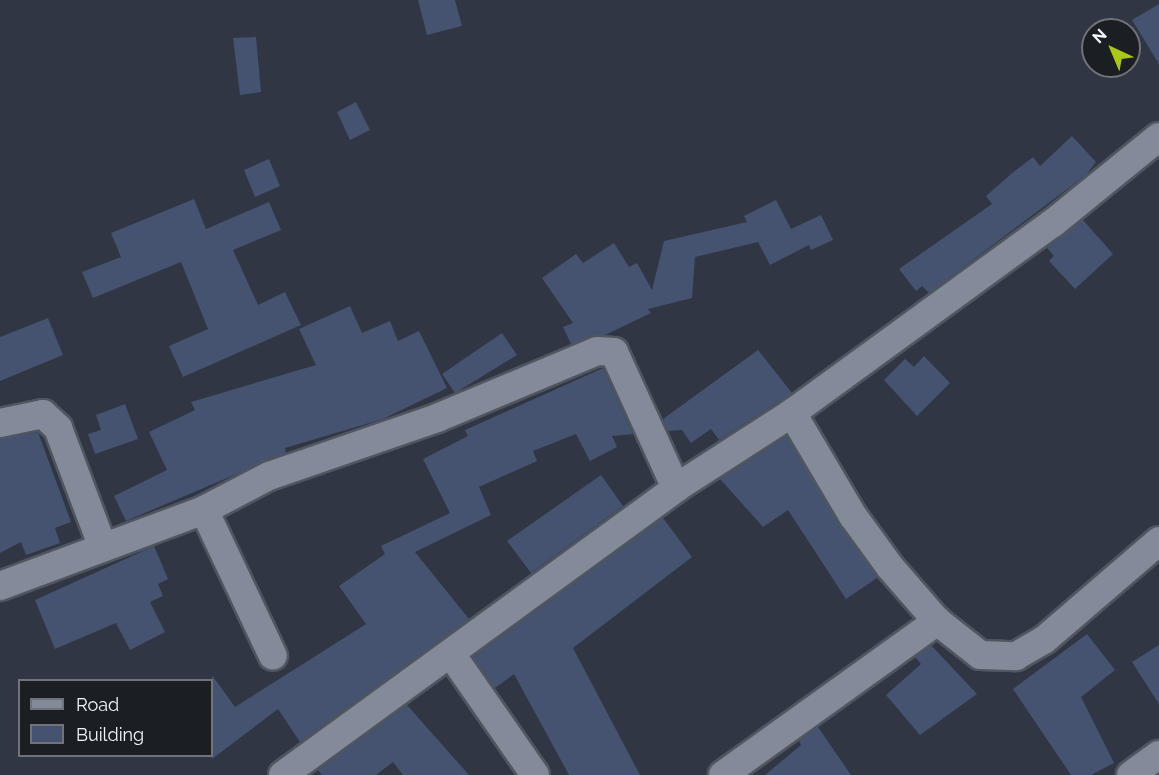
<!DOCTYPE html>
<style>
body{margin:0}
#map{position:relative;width:1159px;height:775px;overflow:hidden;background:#303643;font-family:Raleway,sans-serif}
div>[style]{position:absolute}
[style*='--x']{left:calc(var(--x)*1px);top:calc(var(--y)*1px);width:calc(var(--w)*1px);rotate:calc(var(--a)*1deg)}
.building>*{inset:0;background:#455270}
.roads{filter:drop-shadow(2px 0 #505660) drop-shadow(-2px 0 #505660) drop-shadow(0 2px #505660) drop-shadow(0 -2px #505660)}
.street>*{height:28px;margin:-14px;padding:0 14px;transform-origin:14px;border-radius:14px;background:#838a99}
span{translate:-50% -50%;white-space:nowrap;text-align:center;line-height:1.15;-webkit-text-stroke:4.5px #1b1e23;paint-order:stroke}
.legend{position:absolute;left:18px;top:679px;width:195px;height:78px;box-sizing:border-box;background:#1b1e23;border:2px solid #70747a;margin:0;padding:8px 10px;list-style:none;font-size:18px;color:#f0f4fc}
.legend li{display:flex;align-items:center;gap:12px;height:30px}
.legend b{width:30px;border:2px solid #70747a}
.north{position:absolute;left:1081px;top:18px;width:60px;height:60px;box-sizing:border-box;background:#1b1e23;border:2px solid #70747a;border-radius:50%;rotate:316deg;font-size:16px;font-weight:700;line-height:24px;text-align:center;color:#f0f4fc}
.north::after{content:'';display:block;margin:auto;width:21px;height:27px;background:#aac718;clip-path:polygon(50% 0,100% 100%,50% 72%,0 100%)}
</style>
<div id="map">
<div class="building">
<i style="clip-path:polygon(418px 0,455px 0,462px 26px,427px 35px)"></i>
<i style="clip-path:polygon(1159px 4px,1159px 64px,1132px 20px)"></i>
<i style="clip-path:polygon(256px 37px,261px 92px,240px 95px,233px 38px)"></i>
<i style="clip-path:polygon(356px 102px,370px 130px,350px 140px,337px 112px)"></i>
<i style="clip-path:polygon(1072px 136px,1096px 162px,1086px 175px,929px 293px,922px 286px,916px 291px,899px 269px,992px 204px,986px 196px,1011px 174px,1033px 157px,1040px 166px)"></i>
<i style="clip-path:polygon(269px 159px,280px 186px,255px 197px,244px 170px)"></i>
<i style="clip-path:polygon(194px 199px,206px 229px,269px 202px,281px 230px,233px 250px,258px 305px,285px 292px,301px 325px,183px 377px,169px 346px,208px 329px,181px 262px,93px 298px,82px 272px,121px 257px,111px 233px)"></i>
<i style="clip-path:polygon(776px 200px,791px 229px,821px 215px,833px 240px,811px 250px,809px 245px,770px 265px,758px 242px,695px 257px,692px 298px,648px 309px,651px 313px,605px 335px,571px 344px,563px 327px,573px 323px,542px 278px,576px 254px,583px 263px,614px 243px,629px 267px,637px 263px,652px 290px,664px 241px,747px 222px,744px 216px)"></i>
<i style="clip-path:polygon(1083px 220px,1113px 254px,1075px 289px,1049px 261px,1054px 256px,1047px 248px)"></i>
<i style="clip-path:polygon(350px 306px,362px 333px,390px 321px,398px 341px,419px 331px,447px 388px,383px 419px,285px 448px,286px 453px,126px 521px,114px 496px,167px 470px,149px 432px,195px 410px,191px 402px,316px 365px,299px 329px)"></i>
<i style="clip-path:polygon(48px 318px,63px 355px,0 381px,0 337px)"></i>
<i style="clip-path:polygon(502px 333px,517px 355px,455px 393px,442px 374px)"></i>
<i style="clip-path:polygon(758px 350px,792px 393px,719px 440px,711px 429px,691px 443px,682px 430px,668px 431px,663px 419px)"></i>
<i style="clip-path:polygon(924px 356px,950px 383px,917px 416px,884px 380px,905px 359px,914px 367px)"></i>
<i style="clip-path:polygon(603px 368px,633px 434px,612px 436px,617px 447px,590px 461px,576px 434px,533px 451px,537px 461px,479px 487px,491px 515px,415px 552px,469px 619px,300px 742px,278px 709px,212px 759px,212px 675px,235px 707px,366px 624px,339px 586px,385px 554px,381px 546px,450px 513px,423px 459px,468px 436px,465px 430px)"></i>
<i style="clip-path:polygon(125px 404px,138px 439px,95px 454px,88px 434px,101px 430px,96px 415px)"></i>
<i style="clip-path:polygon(38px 432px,71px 522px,55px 528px,60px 543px,26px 555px,21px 542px,0 553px,0 439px)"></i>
<i style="clip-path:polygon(787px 436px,877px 578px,846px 599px,788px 510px,763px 527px,720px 479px)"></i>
<i style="clip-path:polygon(601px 475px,623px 506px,531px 573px,507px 541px)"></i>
<i style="clip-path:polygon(663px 518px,692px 557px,573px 648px,640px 775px,569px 775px,514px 674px,495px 688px,473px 657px)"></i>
<i style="clip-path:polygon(154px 546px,168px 579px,158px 584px,163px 596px,150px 602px,165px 632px,130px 650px,116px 623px,55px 649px,35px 600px)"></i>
<i style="clip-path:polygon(1087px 634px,1115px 670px,1081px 697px,1114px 763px,1091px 775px,1071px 775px,1013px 689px)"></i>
<i style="clip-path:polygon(931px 645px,977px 694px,920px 735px,886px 695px,921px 664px,915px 657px)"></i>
<i style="clip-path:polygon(1159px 645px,1159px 704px,1132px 662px)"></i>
<i style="clip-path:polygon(407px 705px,469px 775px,403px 775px,393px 762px,376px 775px,322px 775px,318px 770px)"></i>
<i style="clip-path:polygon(818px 727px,851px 775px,765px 775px,801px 745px,799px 741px)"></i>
</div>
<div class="roads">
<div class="street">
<i style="--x:792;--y:413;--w:120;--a:59.4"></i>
<i style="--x:853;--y:516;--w:63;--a:54"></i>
<i style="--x:890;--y:567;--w:72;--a:49"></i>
<i style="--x:937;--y:621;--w:55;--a:38.3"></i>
<i style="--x:980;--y:655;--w:36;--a:2"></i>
<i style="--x:1016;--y:656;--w:32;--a:-30"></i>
<i style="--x:1044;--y:640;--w:152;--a:-40.7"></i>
<i style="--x:0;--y:423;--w:44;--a:-11.8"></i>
<i style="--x:43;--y:414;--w:21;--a:43"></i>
<i style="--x:58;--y:428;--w:125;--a:69.4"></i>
<i style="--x:204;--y:510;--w:161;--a:64.7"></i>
<i style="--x:0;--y:586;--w:218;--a:-20.4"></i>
<i style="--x:204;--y:510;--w:73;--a:-27.6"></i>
<i style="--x:269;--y:476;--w:178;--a:-19"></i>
<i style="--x:437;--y:418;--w:173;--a:-22.7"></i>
<i style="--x:597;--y:351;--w:17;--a:3"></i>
<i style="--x:614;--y:352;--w:149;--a:65.5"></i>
<i style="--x:451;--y:654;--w:147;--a:55.2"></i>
<i style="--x:283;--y:775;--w:487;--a:-36.1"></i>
<i style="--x:676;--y:488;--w:138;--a:-32.9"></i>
<i style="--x:792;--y:413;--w:323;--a:-36.1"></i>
<i style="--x:1053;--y:223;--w:136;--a:-39.1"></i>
<i style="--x:723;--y:775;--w:264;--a:-35.7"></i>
<i style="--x:1131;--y:775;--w:34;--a:-36"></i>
</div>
</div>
<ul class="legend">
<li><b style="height:8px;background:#838a99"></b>Road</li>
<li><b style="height:16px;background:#455270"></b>Building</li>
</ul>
<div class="north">N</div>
</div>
